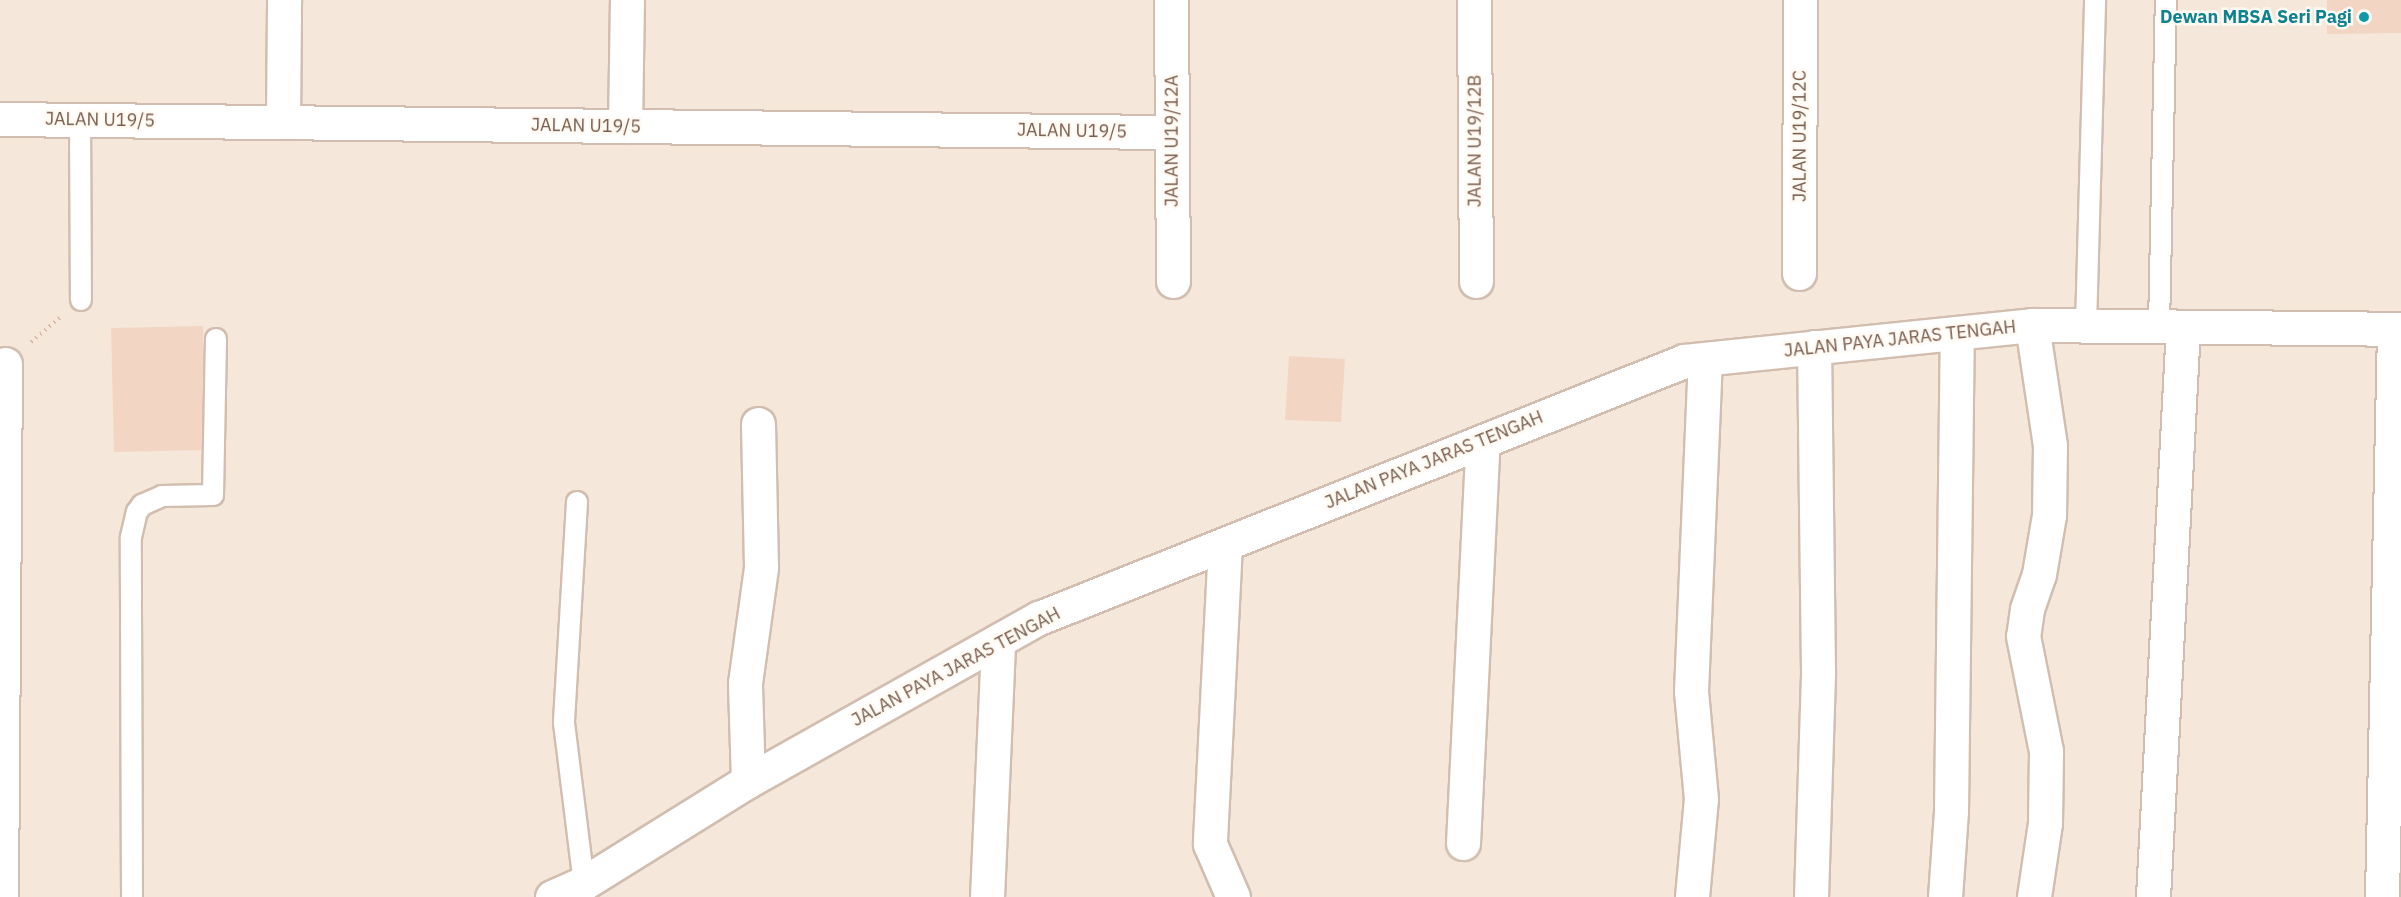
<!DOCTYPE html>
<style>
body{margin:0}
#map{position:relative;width:2401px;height:897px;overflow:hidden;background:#fdf6ec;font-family:"IBM Plex Sans",sans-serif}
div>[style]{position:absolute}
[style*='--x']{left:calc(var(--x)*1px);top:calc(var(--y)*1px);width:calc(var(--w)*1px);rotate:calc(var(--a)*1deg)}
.residential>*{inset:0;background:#f5e8da}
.building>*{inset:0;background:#f3d5c3}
.path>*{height:4px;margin-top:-2px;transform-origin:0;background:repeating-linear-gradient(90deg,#d9b8a5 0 1.5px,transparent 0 6px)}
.roads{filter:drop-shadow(2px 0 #d1beb0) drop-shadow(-2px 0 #d1beb0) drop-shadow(0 2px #d1beb0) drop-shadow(0 -2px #d1beb0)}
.service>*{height:20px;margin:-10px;padding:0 10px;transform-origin:10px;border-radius:10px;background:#fff}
.minor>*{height:33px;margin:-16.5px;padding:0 16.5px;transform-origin:16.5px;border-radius:16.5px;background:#fff}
.tertiary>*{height:33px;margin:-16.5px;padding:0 16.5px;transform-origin:16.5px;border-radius:16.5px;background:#fff}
.dots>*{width:16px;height:16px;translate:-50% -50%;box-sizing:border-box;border:3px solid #fffaf3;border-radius:50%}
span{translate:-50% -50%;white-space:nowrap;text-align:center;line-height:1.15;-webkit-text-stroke:5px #fffaf3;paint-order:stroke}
.culture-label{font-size:18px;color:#0d838f;font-weight:700}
.right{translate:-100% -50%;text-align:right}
.street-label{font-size:18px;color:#7a5c4d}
</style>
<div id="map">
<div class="residential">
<i style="clip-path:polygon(0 0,2401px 0,2401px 897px,0 897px)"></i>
</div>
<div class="building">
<i style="clip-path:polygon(2327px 0,2401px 0,2401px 33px,2327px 34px)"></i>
<i style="clip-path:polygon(203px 326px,205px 450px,114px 452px,111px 328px)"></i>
<i style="clip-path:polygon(1289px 356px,1345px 359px,1341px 422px,1285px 420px)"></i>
</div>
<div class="path">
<i style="--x:31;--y:342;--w:38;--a:-40"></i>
</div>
<div class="roads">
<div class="service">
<i style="--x:80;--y:120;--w:180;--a:89.7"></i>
<i style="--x:2086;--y:326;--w:326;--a:-88.4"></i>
<i style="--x:2159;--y:327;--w:327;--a:-88.8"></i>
<i style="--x:577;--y:502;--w:221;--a:93.4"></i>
<i style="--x:564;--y:723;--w:161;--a:82.9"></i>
<i style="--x:132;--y:897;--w:360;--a:-90.2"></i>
<i style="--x:131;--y:537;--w:26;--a:-77"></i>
<i style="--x:137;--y:512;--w:9;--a:-54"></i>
<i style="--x:142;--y:505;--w:22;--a:-24"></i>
<i style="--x:162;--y:496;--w:51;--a:-1.1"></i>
<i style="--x:213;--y:495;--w:156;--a:-88.9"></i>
</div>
<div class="minor">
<i style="--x:1171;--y:0;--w:281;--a:89.6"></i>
<i style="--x:1474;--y:0;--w:281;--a:89.6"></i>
<i style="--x:0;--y:119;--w:1172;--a:0.64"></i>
<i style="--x:283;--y:122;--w:122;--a:-89.5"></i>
<i style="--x:625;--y:126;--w:126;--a:-89.1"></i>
<i style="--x:1799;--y:273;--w:273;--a:-89.8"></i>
<i style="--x:2032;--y:325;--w:121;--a:81.5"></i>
<i style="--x:2050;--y:445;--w:70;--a:90.8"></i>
<i style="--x:2049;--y:515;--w:60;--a:99.6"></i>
<i style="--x:2039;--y:574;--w:37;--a:109"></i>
<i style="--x:2027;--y:609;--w:27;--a:98"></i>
<i style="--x:2023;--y:636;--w:117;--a:78.7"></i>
<i style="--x:2046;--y:751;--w:72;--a:90.8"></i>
<i style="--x:2045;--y:823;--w:75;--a:98.5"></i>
<i style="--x:1225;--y:544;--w:300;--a:92.9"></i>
<i style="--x:1210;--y:844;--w:58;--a:66.5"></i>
<i style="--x:748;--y:781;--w:98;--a:-91.8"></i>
<i style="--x:745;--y:683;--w:117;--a:-82.1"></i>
<i style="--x:761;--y:567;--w:143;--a:-91.2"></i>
<i style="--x:1463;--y:843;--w:402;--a:-87.2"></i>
<i style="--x:1;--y:897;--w:533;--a:-89.57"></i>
<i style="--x:987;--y:897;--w:256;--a:-87.5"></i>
<i style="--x:1692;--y:897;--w:98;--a:-84.8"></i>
<i style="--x:1701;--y:799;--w:108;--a:-95.3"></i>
<i style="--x:1691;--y:691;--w:332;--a:-87.6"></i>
<i style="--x:1811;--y:897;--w:226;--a:-88.2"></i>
<i style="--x:1818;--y:671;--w:324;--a:-90.7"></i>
<i style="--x:1945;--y:897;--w:86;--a:-86"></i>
<i style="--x:1951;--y:811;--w:478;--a:-89.3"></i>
<i style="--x:2153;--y:897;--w:571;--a:-86.99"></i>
<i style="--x:2382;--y:897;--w:568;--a:-88.79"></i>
</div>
<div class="tertiary">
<i style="--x:552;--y:897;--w:35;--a:-24"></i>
<i style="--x:584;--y:883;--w:193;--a:-31.9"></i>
<i style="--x:748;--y:781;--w:334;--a:-29.3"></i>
<i style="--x:1039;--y:618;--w:694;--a:-21.72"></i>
<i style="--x:1684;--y:361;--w:350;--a:-5.9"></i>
<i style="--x:2032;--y:325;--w:369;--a:0.6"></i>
</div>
</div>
<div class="dots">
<i style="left:2364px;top:17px;background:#0f9aa8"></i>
</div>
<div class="culture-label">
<span class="right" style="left:2352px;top:17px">Dewan MBSA Seri Pagi</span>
</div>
<div class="street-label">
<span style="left:100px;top:120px;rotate:1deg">JALAN U19/5</span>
<span style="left:586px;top:126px;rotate:1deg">JALAN U19/5</span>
<span style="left:1072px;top:131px;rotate:1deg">JALAN U19/5</span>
<span style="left:1800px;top:136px;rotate:-90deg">JALAN U19/12C</span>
<span style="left:1172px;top:141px;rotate:-90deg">JALAN U19/12A</span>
<span style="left:1475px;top:141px;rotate:-90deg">JALAN U19/12B</span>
<span style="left:1900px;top:339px;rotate:-6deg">JALAN PAYA JARAS TENGAH</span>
<span style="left:1434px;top:460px;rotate:-22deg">JALAN PAYA JARAS TENGAH</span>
<span style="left:956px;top:667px;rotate:-28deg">JALAN PAYA JARAS TENGAH</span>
</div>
</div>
